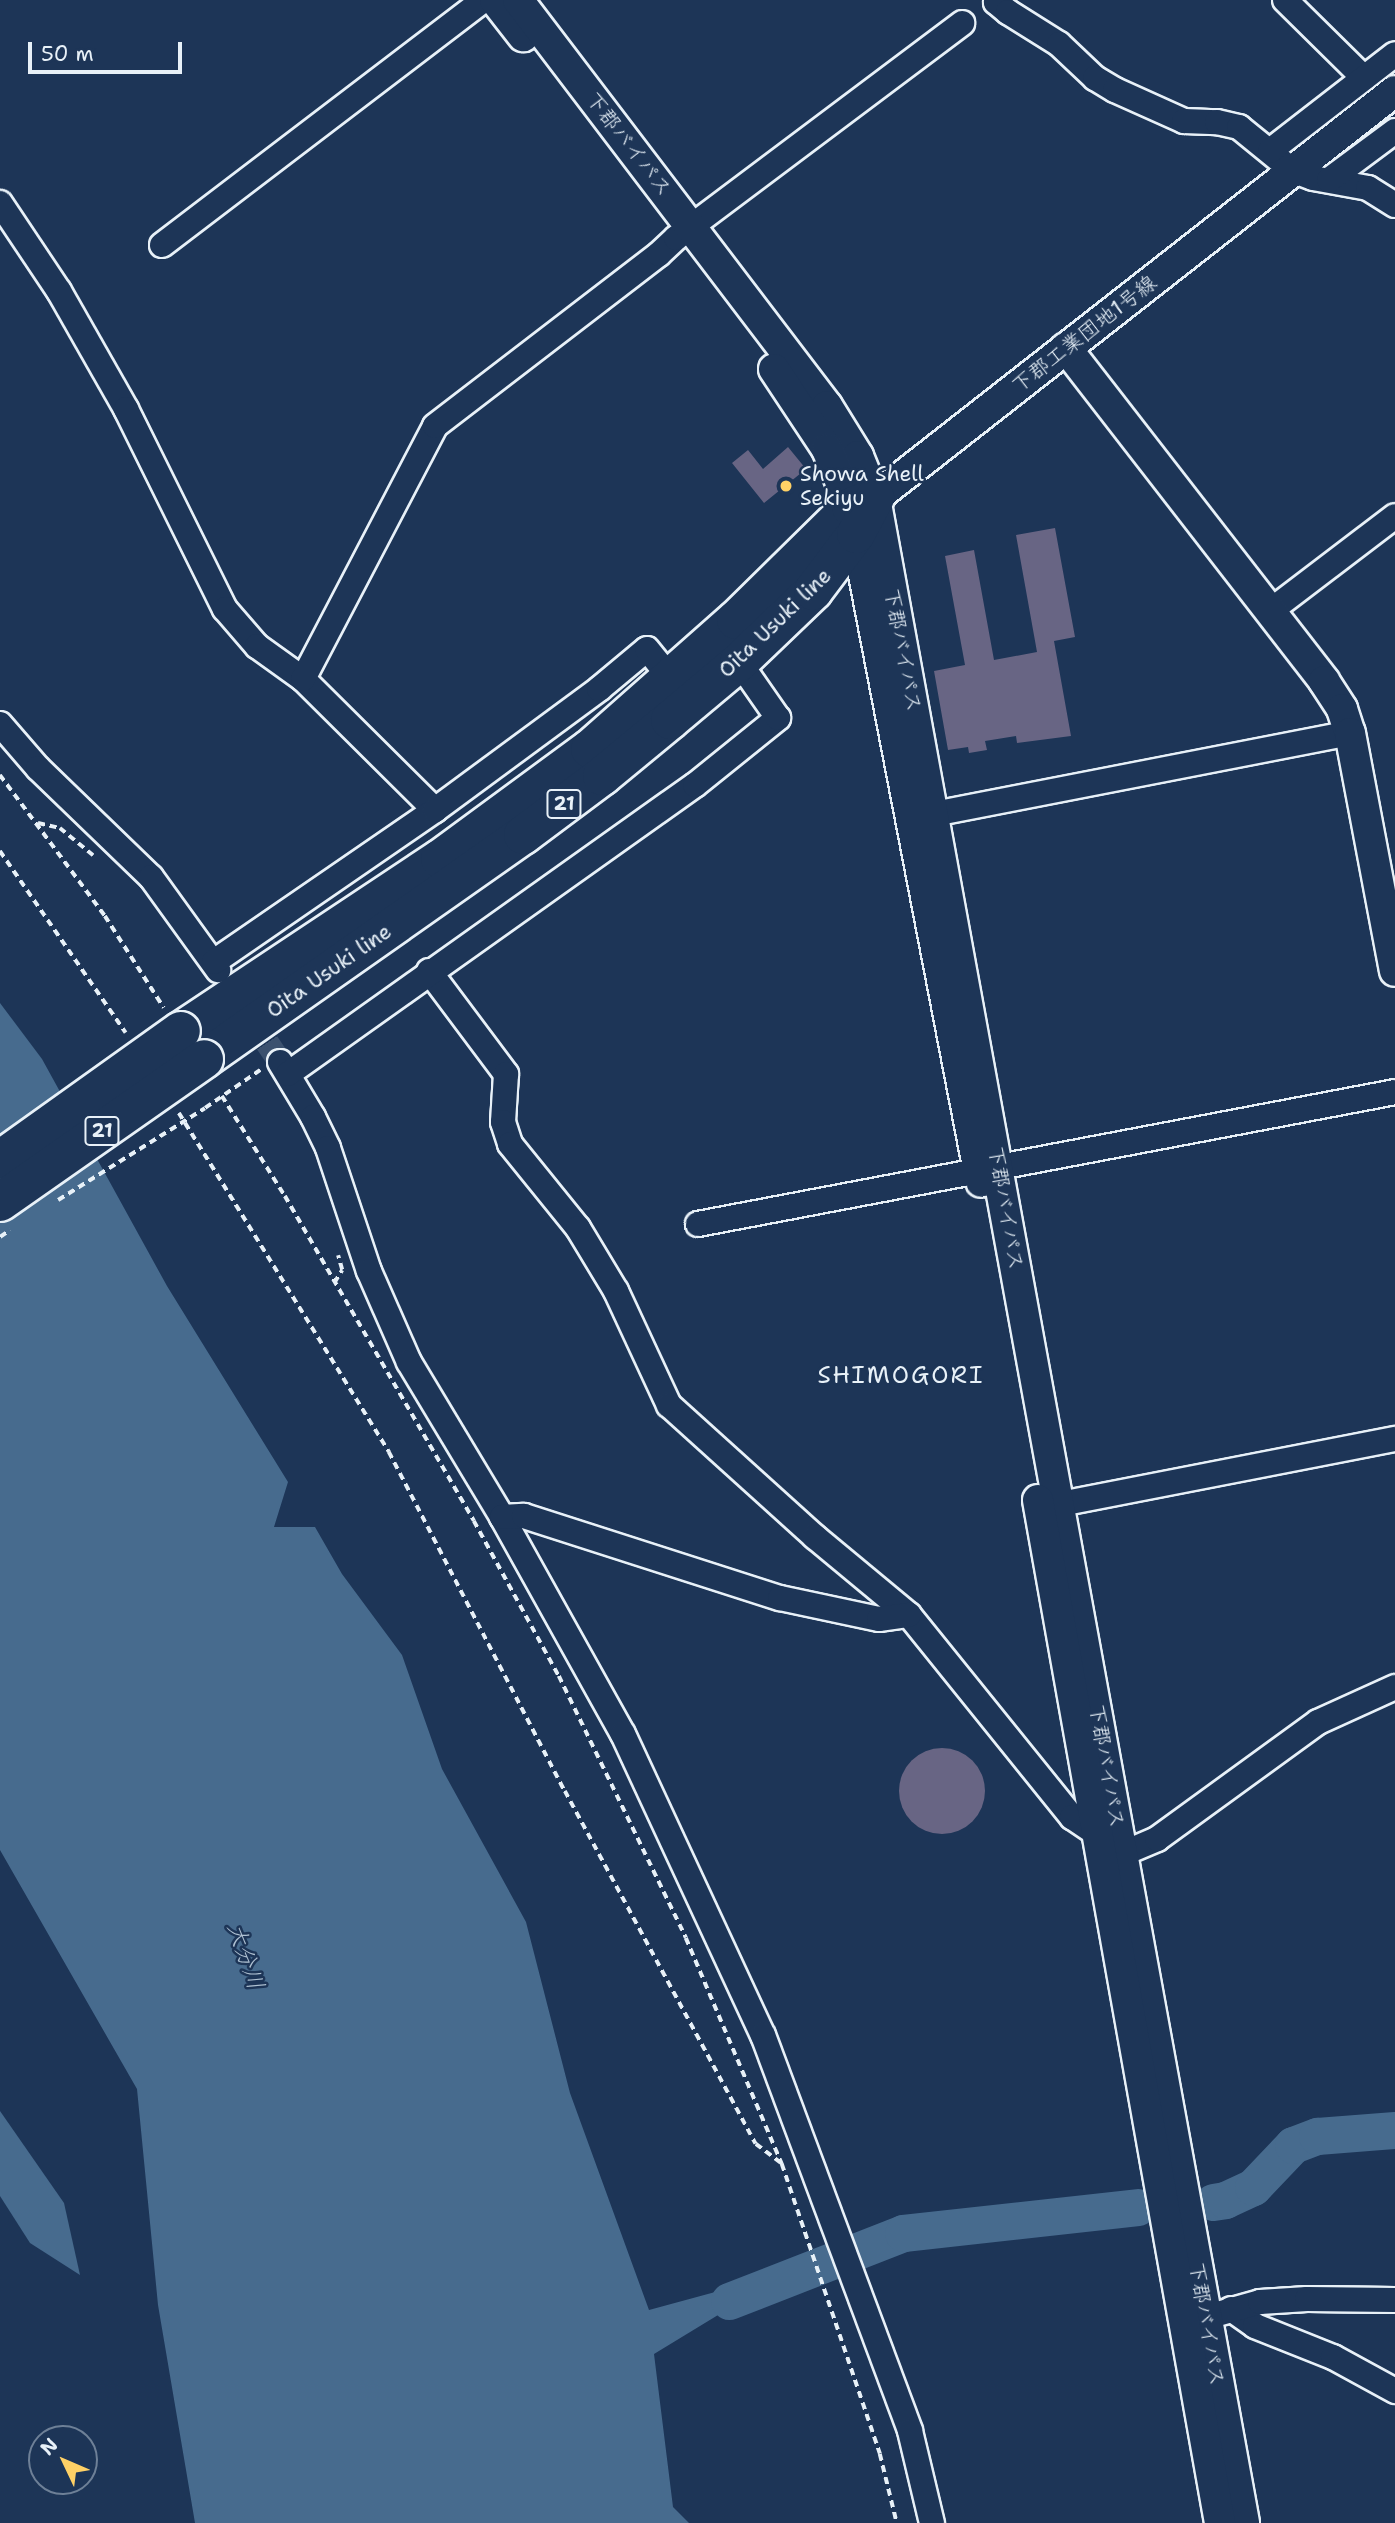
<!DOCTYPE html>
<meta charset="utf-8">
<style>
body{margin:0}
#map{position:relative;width:1395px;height:2523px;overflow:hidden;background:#1d3557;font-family:"Shantell Sans","Klee One",sans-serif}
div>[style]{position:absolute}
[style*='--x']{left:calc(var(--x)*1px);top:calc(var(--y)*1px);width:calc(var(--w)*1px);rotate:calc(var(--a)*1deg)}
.water>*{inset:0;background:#476b8e}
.river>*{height:37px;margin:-18.5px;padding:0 18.5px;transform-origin:18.5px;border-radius:18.5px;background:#476b8e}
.building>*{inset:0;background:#686584}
.round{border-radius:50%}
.minor-tunnel>*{height:24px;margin-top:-12px;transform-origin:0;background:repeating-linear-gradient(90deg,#3b516f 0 24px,transparent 0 36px)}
.path>*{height:3.5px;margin-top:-1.75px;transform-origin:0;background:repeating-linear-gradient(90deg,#e8f1f8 0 7px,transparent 0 12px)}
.roads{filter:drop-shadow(2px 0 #e8f1f8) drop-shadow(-2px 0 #e8f1f8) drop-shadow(0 2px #e8f1f8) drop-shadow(0 -2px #e8f1f8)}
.minor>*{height:24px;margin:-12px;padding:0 12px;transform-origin:12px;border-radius:12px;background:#1d3557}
.tertiary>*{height:30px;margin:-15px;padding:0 15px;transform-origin:15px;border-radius:15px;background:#1d3557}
.primary>*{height:38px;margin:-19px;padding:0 19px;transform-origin:19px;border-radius:19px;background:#1d3557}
.path-bridge>*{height:3.5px;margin-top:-1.75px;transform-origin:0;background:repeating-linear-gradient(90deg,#e8f1f8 0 7px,transparent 0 12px)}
.bridges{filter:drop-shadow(2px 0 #e8f1f8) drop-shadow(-2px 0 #e8f1f8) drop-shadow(0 2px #e8f1f8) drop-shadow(0 -2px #e8f1f8)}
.primary-bridge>*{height:38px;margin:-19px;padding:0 19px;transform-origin:19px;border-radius:19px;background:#1d3557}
.dots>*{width:19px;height:19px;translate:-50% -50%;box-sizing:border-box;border:4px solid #1d3557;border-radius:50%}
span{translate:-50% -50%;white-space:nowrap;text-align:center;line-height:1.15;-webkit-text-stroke:5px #1d3557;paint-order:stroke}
.shield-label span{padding:2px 5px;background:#1d3557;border:2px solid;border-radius:5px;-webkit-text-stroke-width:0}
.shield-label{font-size:19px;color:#e8f1f8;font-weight:700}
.street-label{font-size:21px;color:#e8f1f8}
.poi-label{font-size:21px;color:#e8f1f8}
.left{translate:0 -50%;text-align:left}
.water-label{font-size:23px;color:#b0c2d3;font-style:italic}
.quarter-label{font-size:24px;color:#e8f1f8;letter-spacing:2px}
.north{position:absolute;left:28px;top:2425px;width:70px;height:70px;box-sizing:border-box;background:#1d3557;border:2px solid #6e8097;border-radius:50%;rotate:314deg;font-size:19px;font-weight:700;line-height:28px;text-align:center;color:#e8f1f8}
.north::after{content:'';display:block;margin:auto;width:24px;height:32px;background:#ffd166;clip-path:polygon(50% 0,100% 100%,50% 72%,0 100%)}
.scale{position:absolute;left:28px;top:42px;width:154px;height:32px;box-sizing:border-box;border:4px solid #e8f1f8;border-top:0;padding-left:9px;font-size:21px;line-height:24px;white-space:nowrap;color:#e8f1f8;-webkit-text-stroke:5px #1d3557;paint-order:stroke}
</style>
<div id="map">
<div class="water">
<i style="clip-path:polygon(0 1003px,42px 1059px,167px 1286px,288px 1482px,274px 1527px,315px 1527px,342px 1574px,402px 1655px,442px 1769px,526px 1922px,570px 2093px,649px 2310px,774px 2276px,779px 2290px,723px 2312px,654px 2354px,673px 2507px,689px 2523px,195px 2523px,158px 2305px,137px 2089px,0 1850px)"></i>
<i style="clip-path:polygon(0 2111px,64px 2203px,80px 2275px,30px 2243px,0 2196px)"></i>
</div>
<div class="river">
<i style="--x:1213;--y:2202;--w:12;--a:-9"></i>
<i style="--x:1225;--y:2200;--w:31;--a:-25"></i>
<i style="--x:1253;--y:2187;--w:58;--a:-46.4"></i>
<i style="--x:1293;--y:2145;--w:26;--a:-21"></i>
<i style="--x:1317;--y:2136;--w:78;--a:-4.4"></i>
<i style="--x:729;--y:2301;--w:187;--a:-21.3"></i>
<i style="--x:903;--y:2233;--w:236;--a:-6.3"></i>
</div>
<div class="building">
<i style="clip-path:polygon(788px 447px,806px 469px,764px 503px,732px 463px,748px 450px,763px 469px)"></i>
<i style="clip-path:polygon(1055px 528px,1075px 637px,1054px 641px,1071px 736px,1017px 743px,1016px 736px,985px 741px,987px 750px,969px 753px,968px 747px,948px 750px,934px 671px,965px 665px,945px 556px,974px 550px,994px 660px,1037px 652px,1016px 535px)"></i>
<i class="round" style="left:899px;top:1748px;width:86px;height:86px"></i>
</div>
<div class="minor-tunnel">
<i style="--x:247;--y:1013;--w:59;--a:56"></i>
</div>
<div class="path">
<i style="--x:0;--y:775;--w:176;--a:53.3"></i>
<i style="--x:105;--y:916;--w:109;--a:57.3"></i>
<i style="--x:38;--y:823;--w:23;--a:13"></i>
<i style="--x:60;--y:828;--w:43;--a:39.3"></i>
<i style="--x:0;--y:851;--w:221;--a:55.3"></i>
<i style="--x:222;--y:1096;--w:118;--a:57.8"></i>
<i style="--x:285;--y:1196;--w:376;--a:59.8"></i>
<i style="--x:474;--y:1521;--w:177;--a:61.3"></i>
<i style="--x:559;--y:1676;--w:291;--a:64.1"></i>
<i style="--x:686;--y:1938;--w:246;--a:67"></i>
<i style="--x:782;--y:2164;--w:306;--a:71.3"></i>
<i style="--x:880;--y:2454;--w:71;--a:76.2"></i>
<i style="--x:205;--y:1108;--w:67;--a:-34.6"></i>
<i style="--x:179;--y:1113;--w:399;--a:58.2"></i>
<i style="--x:389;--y:1452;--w:382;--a:62.6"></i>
<i style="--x:565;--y:1791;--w:401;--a:61.6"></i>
<i style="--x:756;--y:2144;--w:31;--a:37"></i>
<i style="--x:334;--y:1283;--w:15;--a:-58"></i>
<i style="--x:342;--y:1270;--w:15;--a:-106"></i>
</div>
<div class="roads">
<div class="minor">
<i style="--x:998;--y:0;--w:3;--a:135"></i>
<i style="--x:996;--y:2;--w:16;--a:40"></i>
<i style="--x:1008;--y:12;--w:60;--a:32.1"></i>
<i style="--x:1059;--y:44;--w:50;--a:43.4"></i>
<i style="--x:1095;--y:78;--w:23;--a:31"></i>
<i style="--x:1115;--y:90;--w:76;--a:24.2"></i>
<i style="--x:1184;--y:121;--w:33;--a:2"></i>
<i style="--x:1217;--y:122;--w:23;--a:13"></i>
<i style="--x:1239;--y:127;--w:68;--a:39.1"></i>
<i style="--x:1292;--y:170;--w:22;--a:21"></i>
<i style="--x:1313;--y:178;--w:56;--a:10.3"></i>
<i style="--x:1368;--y:188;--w:32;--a:32"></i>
<i style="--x:1285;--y:0;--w:111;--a:44.6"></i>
<i style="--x:1270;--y:151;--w:158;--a:-37.8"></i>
<i style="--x:1329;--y:180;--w:82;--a:-36.6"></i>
<i style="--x:0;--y:203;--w:106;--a:56.2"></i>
<i style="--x:59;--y:291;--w:136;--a:60.4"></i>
<i style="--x:126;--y:409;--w:223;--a:63.7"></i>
<i style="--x:225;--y:609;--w:49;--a:49.1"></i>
<i style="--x:257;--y:646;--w:57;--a:35.7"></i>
<i style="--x:303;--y:679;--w:186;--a:44.8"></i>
<i style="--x:162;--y:245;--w:405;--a:-37.3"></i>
<i style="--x:1269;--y:612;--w:158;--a:-37.3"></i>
<i style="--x:303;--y:679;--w:285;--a:-62.4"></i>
<i style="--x:435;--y:426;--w:282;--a:-37.5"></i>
<i style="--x:659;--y:254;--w:23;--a:-43"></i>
<i style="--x:676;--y:238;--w:358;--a:-36.9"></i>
<i style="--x:0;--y:724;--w:58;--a:49.2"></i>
<i style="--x:38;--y:768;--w:157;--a:44"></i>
<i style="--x:151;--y:877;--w:115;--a:54.2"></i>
<i style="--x:934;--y:814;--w:424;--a:-11"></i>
<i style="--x:214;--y:962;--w:268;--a:-34.5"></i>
<i style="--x:435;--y:810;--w:204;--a:-36.4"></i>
<i style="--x:599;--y:689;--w:62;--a:-39.8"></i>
<i style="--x:647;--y:649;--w:38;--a:51"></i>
<i style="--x:429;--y:971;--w:129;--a:53.2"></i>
<i style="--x:506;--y:1074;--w:48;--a:93.6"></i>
<i style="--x:503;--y:1122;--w:23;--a:72"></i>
<i style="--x:510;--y:1144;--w:108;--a:51"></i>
<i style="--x:578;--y:1228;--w:74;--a:58.9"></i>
<i style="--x:616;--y:1291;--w:126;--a:65.1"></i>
<i style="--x:669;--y:1405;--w:197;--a:42.1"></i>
<i style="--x:815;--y:1537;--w:122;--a:39.7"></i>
<i style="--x:909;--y:1615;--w:260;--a:51.1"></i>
<i style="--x:1072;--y:1817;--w:29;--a:34"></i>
<i style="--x:280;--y:1062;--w:64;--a:59"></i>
<i style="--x:313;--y:1117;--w:34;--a:64"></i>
<i style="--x:328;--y:1148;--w:130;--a:71.6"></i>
<i style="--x:369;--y:1271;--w:99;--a:66.3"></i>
<i style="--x:409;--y:1362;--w:181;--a:59"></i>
<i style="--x:502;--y:1517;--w:248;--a:60.9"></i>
<i style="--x:623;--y:1734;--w:332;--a:65.1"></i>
<i style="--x:763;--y:2035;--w:422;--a:69.6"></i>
<i style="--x:910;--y:2431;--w:95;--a:76.6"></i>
<i style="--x:288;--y:1074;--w:499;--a:-35.4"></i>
<i style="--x:695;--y:785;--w:107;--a:-38.9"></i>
<i style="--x:778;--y:718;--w:68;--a:-124.9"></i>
<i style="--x:698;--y:1224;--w:709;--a:-10.72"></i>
<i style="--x:1040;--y:1508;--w:362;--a:-11"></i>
<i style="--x:502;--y:1517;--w:22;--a:-3"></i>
<i style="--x:524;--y:1516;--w:269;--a:17.8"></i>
<i style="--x:780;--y:1598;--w:101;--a:12"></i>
<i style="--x:879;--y:1619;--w:30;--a:-8"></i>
<i style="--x:1122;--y:1854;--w:38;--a:-23"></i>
<i style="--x:1157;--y:1839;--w:199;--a:-36"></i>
<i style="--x:1318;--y:1722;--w:85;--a:-24.4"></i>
<i style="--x:1231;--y:2309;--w:29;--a:35"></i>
<i style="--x:1255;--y:2326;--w:84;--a:21.7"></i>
<i style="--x:1333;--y:2357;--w:71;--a:28.7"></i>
<i style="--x:1189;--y:2322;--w:74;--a:-15.7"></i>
<i style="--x:1260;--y:2302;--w:47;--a:-3.7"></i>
<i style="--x:1307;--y:2299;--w:88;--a:0.7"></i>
</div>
<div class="tertiary">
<i style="--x:495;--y:0;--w:46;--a:52.1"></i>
<i style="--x:518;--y:0;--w:510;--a:52.73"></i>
<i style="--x:827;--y:406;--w:59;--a:58.2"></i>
<i style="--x:858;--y:456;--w:45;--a:68"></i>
<i style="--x:875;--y:498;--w:2058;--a:79.67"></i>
<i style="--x:1066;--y:348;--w:421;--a:52.2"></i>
<i style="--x:1324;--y:681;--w:33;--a:57"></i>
<i style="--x:1342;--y:709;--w:25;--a:72"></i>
<i style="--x:1350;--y:733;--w:242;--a:79.3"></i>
<i style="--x:774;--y:369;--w:96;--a:56.5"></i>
<i style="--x:827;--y:449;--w:63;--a:67.5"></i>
<i style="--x:851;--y:507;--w:687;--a:79.1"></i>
<i style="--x:875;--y:498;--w:660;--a:-38.05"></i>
<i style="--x:1038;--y:1500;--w:1039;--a:79.91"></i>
</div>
<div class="primary">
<i style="--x:181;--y:1031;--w:311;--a:-33.6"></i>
<i style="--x:440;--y:859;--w:186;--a:-36.3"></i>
<i style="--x:590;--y:749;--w:195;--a:-41.5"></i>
<i style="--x:736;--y:620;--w:161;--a:-44.5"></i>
<i style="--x:851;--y:507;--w:13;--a:-23"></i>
<i style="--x:204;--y:1059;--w:390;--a:-35.1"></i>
<i style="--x:523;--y:835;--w:99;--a:-36.8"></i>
<i style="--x:602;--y:776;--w:88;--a:-39.5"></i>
<i style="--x:670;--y:720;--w:90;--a:-40"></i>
<i style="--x:739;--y:662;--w:103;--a:-43.8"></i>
<i style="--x:813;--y:591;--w:71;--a:-53"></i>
<i style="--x:856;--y:534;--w:41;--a:-62.2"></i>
</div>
</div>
<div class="path-bridge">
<i style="--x:58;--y:1200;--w:173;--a:-32"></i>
<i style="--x:0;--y:1237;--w:12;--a:-35"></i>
</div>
<div class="bridges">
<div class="primary-bridge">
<i style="--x:0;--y:1160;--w:222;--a:-35.5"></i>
<i style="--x:0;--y:1202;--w:249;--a:-35"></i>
</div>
</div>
<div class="dots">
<i style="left:786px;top:486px;background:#ffd166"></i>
</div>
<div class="shield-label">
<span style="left:564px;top:804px">21</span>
<span style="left:102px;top:1131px">21</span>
</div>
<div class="street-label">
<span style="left:629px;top:144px;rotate:52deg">下郡バイパス</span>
<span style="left:1084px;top:334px;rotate:-38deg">下郡工業団地1号線</span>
<span style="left:775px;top:623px;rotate:-44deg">Oita Usuki line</span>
<span style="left:903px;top:650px;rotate:79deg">下郡バイパス</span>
<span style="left:329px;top:971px;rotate:-35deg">Oita Usuki line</span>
<span style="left:1006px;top:1208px;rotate:80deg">下郡バイパス</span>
<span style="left:1107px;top:1766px;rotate:80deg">下郡バイパス</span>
<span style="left:1207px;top:2324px;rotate:80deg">下郡バイパス</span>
</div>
<div class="poi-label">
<span class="left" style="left:800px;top:486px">Showa Shell<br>Sekiyu</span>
</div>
<div class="water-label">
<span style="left:246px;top:1956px;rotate:71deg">大分川</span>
</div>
<div class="quarter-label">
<span style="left:901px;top:1376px">SHIMOGORI</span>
</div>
<div class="north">N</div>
<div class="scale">50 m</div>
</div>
